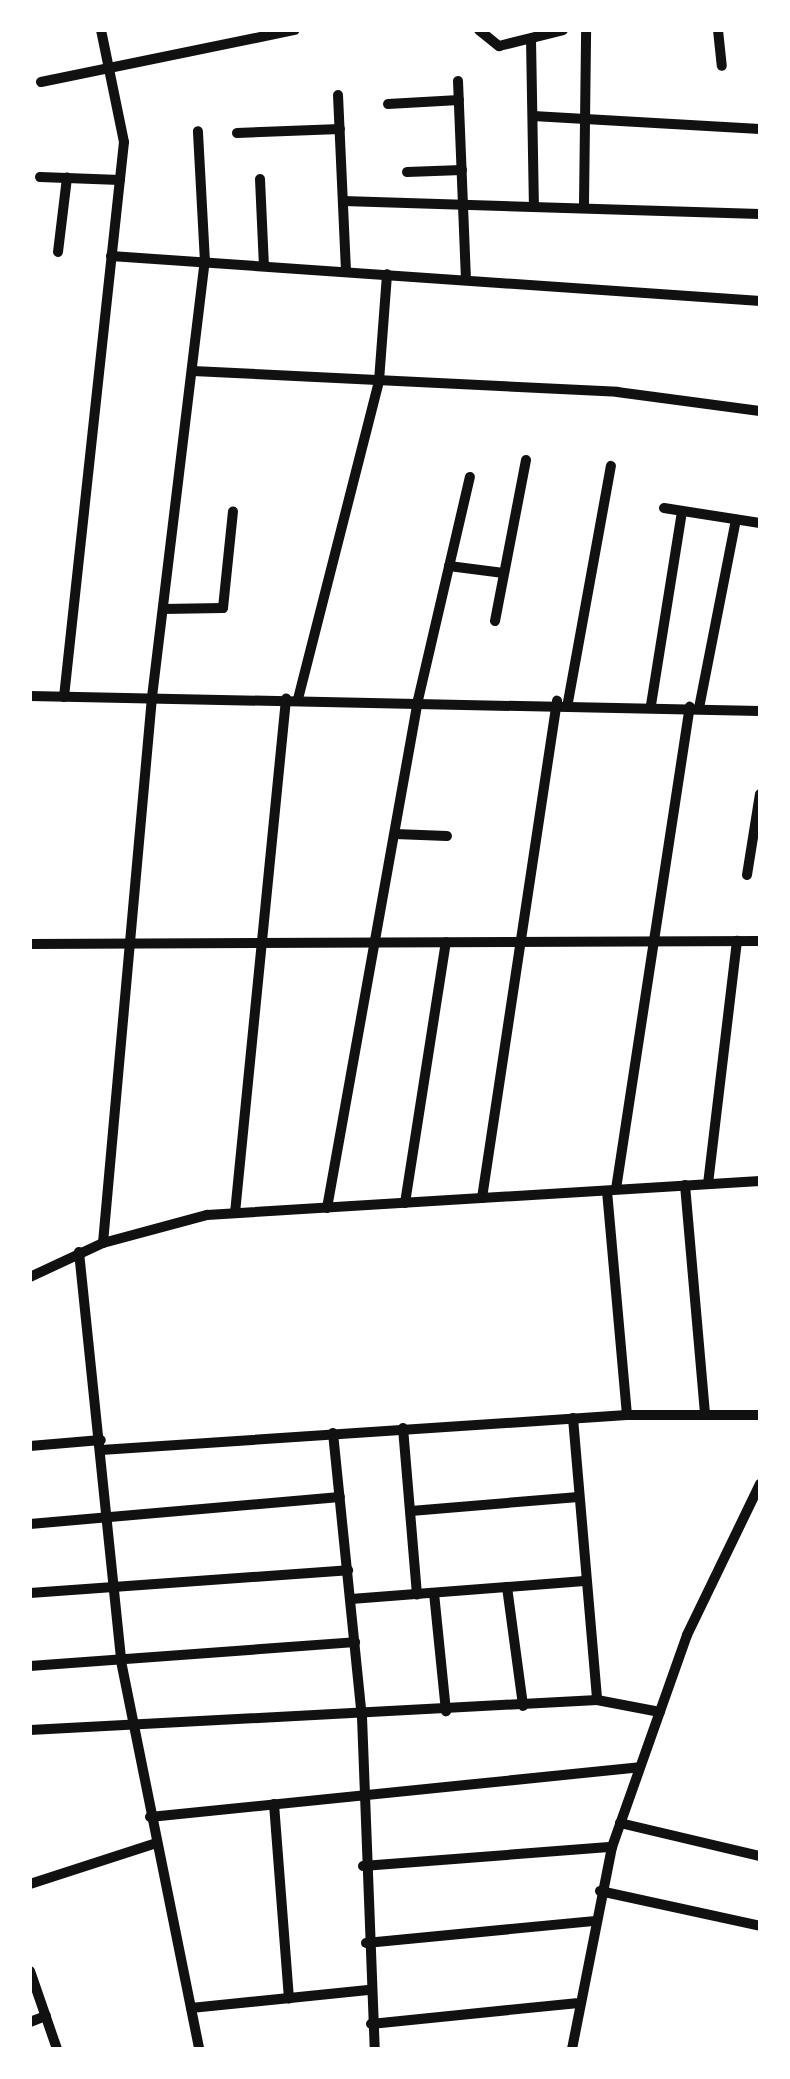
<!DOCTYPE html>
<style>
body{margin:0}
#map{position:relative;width:790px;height:2079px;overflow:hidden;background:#fff;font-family:Ubuntu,sans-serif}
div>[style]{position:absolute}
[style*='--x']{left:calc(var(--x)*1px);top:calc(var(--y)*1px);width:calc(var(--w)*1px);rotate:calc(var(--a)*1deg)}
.minor>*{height:10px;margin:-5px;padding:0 5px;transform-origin:5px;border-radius:5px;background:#111}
span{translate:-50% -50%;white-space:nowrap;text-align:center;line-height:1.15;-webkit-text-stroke:8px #fff;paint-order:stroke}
.frame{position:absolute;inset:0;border:32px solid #fff;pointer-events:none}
</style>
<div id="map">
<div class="minor">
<i style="--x:479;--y:30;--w:26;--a:39"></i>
<i style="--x:499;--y:46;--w:66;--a:-14"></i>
<i style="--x:718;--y:30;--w:36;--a:84"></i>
<i style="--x:531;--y:39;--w:164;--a:89"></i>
<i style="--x:458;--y:81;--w:198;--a:87.7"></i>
<i style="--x:41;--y:82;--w:259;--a:-11.6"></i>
<i style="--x:338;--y:95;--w:176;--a:87.4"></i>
<i style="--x:388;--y:104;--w:71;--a:-3.2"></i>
<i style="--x:533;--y:116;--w:227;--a:3.3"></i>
<i style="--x:237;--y:133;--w:103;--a:-2.2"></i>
<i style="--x:407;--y:172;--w:55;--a:-2.1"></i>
<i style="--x:40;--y:177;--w:80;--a:2.1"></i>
<i style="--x:260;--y:179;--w:87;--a:87.4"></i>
<i style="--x:343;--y:201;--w:417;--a:1.8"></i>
<i style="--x:584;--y:204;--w:174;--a:-89.3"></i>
<i style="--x:58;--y:252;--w:75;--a:-83.1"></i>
<i style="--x:111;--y:256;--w:651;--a:3.97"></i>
<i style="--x:193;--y:371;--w:425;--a:2.8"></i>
<i style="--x:617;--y:392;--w:144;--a:7.6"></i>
<i style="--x:664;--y:508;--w:97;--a:8.9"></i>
<i style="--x:449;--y:566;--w:55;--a:7.3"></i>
<i style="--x:163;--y:609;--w:60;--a:-1"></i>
<i style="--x:223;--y:608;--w:97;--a:-84.1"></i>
<i style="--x:495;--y:621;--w:164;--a:-79.1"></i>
<i style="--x:30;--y:696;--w:730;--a:1.18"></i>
<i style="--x:64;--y:697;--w:558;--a:-83.83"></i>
<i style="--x:124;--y:142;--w:114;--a:-101.6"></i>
<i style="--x:298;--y:699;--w:328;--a:-75.7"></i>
<i style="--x:379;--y:381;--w:107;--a:-85.7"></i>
<i style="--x:568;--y:702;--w:240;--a:-79.7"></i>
<i style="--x:651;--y:705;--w:196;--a:-80.9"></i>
<i style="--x:699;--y:708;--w:192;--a:-78.9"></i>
<i style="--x:395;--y:834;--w:52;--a:2.2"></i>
<i style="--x:747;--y:875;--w:82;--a:-80.9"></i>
<i style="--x:30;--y:944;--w:730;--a:-0.24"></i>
<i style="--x:708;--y:1184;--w:245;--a:-83.2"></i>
<i style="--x:685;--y:1185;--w:229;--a:85"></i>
<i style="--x:616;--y:1189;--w:488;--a:-81.3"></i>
<i style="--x:607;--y:1191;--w:225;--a:84.9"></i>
<i style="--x:482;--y:1198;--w:503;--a:-81.42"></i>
<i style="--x:405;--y:1203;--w:264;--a:-81.1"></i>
<i style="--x:327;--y:1208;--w:516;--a:-79.84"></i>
<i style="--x:418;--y:700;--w:229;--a:-76.9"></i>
<i style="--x:235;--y:1213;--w:517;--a:-84.33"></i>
<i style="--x:103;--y:1243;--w:548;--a:-84.87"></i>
<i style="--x:152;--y:697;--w:438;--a:-83.1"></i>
<i style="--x:205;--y:262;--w:131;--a:-93.1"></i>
<i style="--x:79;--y:1252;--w:411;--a:84.1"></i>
<i style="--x:121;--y:1661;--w:396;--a:78.6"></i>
<i style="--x:30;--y:1277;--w:81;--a:-25"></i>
<i style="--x:103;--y:1243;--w:108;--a:-15.1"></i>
<i style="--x:207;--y:1215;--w:554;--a:-3.52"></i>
<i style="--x:573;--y:1418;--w:283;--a:85.1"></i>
<i style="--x:403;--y:1428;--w:167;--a:85.2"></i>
<i style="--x:333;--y:1433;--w:285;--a:84.2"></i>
<i style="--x:362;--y:1717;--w:332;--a:87.8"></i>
<i style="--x:30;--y:1446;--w:71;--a:-4.8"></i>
<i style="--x:101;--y:1450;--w:527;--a:-3.81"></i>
<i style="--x:627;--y:1415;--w:133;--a:0"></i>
<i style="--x:411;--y:1511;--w:168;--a:-4.8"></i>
<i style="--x:30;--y:1524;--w:311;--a:-5"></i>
<i style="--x:507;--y:1587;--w:120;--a:82.3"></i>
<i style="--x:30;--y:1593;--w:319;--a:-4.1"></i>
<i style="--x:434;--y:1593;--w:119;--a:84.2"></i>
<i style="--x:351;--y:1599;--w:234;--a:-4.4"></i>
<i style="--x:30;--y:1666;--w:326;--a:-4.2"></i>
<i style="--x:30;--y:1730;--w:568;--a:-3.03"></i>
<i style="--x:597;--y:1700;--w:64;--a:10.8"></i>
<i style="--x:274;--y:1804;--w:195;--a:85.6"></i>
<i style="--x:150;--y:1817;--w:492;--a:-5.8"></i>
<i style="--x:620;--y:1823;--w:144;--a:13.3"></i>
<i style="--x:363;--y:1866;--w:250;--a:-4.4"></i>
<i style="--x:30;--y:1884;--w:133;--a:-18"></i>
<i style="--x:600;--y:1891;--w:164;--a:12.3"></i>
<i style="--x:366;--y:1943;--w:228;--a:-5.5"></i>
<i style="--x:30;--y:1971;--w:83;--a:70.9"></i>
<i style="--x:191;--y:2008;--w:178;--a:-5.8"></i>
<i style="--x:30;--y:2022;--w:17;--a:-21"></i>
<i style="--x:371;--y:2024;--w:206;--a:-5.8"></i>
<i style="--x:572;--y:2049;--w:206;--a:-78.8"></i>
<i style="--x:612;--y:1847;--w:225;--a:-70.5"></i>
<i style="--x:687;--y:1635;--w:168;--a:-64.2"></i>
</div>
<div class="frame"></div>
</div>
